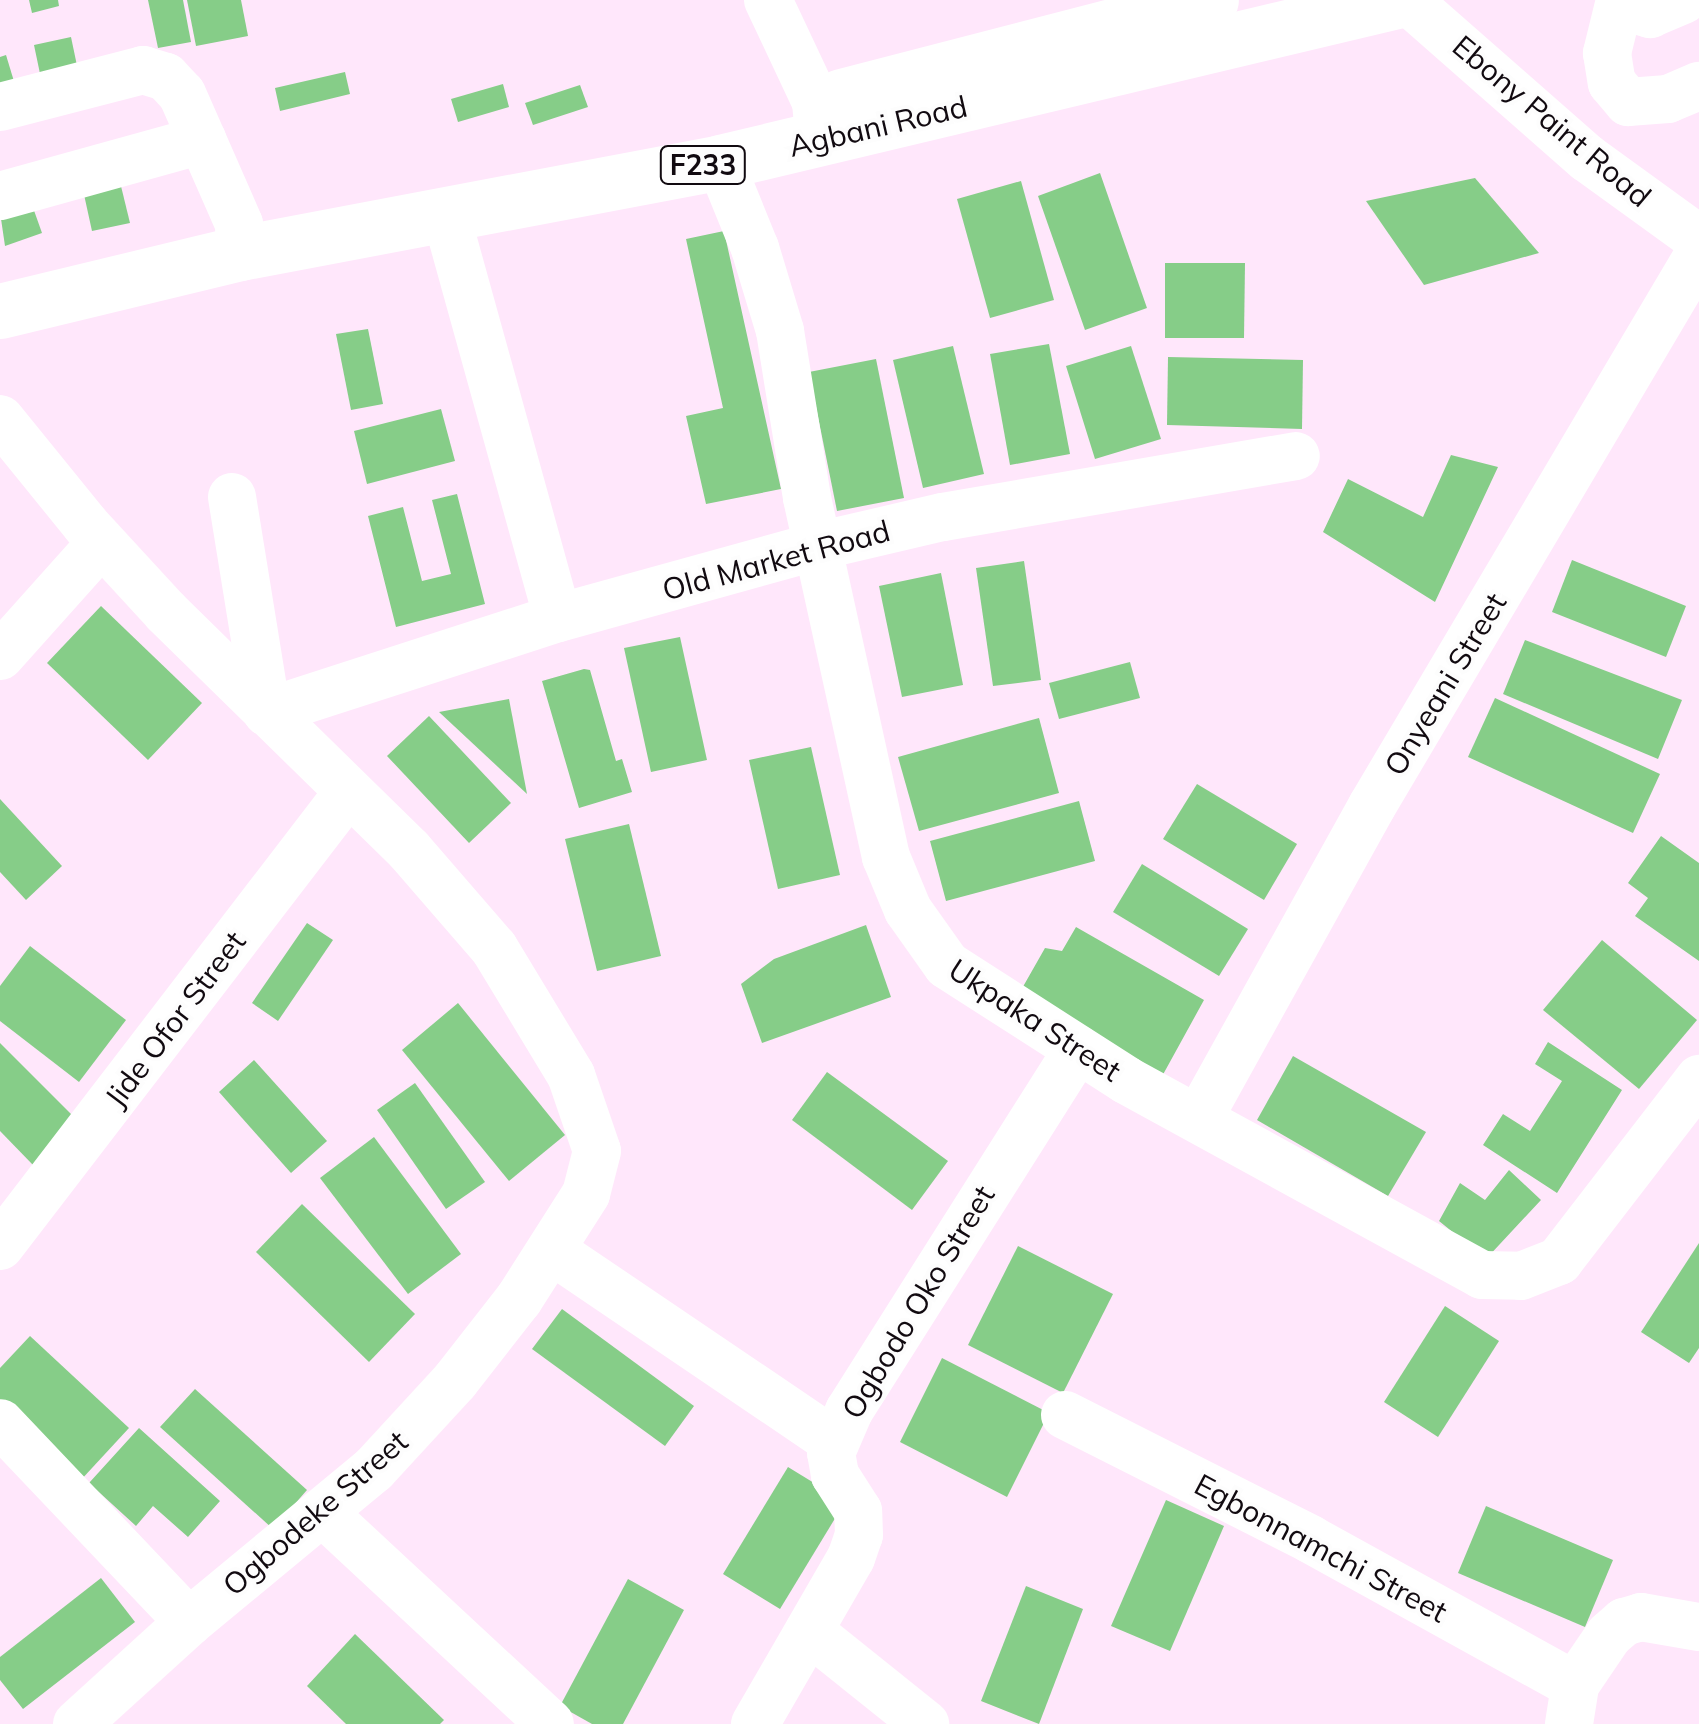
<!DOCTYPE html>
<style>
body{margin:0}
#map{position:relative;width:1699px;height:1724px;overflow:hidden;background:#ffe7fb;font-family:Mulish,sans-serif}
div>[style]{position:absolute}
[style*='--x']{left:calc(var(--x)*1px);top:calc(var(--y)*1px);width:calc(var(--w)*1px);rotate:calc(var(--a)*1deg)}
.building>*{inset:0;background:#86cd88}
.minor>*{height:48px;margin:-24px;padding:0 24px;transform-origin:24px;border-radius:24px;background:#fff}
.major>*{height:55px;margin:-27.5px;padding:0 27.5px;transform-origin:27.5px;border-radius:27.5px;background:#fff}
span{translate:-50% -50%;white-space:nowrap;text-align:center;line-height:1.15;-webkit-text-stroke:8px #fdfdfd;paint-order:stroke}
.shield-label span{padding:2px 8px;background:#fdfdfd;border:2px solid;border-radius:8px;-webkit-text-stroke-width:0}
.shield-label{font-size:28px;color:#110a10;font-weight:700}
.street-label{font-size:30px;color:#110a10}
</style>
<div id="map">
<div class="building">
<i style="clip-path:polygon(29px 0,58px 0,59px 6px,32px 13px)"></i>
<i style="clip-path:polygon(148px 0,183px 0,191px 42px,158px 48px)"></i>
<i style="clip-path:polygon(187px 0,241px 0,248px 36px,196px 46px)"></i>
<i style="clip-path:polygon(71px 37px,80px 80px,43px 88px,34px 45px)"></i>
<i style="clip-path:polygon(6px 55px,16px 88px,0 93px,0 57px)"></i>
<i style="clip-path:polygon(345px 72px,350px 94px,280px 111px,275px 88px)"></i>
<i style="clip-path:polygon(503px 84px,509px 107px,458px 122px,451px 99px)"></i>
<i style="clip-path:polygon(580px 85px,588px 107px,533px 125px,525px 103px)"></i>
<i style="clip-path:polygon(1100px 173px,1147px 308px,1085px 330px,1038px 196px)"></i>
<i style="clip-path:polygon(1475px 178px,1539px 253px,1424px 285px,1366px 201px)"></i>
<i style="clip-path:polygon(1021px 181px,1054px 300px,990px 318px,957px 199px)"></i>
<i style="clip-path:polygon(120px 182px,130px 223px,92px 231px,83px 190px)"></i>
<i style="clip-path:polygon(31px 202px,42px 233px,5px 246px,0 212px)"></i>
<i style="clip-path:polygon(724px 231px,781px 489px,706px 504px,686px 416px,723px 408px,686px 239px)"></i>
<i style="clip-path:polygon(1165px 263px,1245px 263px,1244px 338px,1165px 338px)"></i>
<i style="clip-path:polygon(368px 329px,383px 404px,351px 410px,336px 334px)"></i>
<i style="clip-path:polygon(1049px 344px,1070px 454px,1010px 465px,990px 354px)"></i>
<i style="clip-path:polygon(953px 346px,984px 474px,923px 488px,893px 360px)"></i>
<i style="clip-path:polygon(1131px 346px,1161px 439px,1095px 459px,1066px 366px)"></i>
<i style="clip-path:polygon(1168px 357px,1303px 360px,1302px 429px,1167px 425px)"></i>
<i style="clip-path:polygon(876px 359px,904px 498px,837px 511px,809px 372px)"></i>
<i style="clip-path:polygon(441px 409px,455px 461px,367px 484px,354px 431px)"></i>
<i style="clip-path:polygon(1451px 455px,1498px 467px,1435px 602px,1323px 532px,1348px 479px,1423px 517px)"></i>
<i style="clip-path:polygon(457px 494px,485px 604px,396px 627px,368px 516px,403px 507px,422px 581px,451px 574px,432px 500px)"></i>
<i style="clip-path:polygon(1572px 560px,1686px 606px,1666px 657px,1552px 612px)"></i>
<i style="clip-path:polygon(1024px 561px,1041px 680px,993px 686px,976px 568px)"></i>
<i style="clip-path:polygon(941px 573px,963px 685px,902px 697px,879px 586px)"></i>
<i style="clip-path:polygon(101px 606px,202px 703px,148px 760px,47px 663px)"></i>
<i style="clip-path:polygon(680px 637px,707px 760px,651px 772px,624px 648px)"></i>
<i style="clip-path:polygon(1525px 640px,1682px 700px,1658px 759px,1503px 694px)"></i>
<i style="clip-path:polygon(1130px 662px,1140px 698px,1059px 719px,1049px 683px)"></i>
<i style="clip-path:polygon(584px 669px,590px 670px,616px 761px,622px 759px,632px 792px,579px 808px,542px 681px)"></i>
<i style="clip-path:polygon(1495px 698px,1660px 774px,1633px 833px,1468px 757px)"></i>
<i style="clip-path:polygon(509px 699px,527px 794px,439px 712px)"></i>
<i style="clip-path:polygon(429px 716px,511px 803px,469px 843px,387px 756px)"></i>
<i style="clip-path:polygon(1039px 718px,1059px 793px,919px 831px,898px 757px)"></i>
<i style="clip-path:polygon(811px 747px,840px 875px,778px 889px,749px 760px)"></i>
<i style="clip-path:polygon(1197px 784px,1297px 844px,1264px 900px,1163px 839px)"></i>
<i style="clip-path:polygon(0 799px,62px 866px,26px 900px,0 872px)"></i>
<i style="clip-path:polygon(1079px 801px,1095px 861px,946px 901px,930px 841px)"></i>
<i style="clip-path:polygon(629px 824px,661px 956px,597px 971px,565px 839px)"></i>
<i style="clip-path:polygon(1661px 836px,1699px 863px,1699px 961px,1635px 916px,1648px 898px,1628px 883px)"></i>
<i style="clip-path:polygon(1142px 864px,1248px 929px,1219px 976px,1113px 912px)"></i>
<i style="clip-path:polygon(307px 923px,333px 940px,278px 1021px,252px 1003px)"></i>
<i style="clip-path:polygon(866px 925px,891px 997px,762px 1043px,741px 984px,774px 959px)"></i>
<i style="clip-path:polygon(1076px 927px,1204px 1000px,1160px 1080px,1016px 999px,1045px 948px,1062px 951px)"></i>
<i style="clip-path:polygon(1602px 940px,1697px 1020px,1639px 1089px,1543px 1010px)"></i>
<i style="clip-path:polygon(30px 946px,126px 1020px,79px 1082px,0 1021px,0 986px)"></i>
<i style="clip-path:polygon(458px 1003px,565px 1135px,509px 1181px,402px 1050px)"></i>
<i style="clip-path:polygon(1548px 1042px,1622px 1090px,1557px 1193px,1483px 1145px,1503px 1114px,1530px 1131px,1562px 1081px,1535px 1064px)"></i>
<i style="clip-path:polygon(0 1043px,77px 1120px,33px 1165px,0 1131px)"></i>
<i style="clip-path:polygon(1293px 1056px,1426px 1132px,1388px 1196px,1257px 1120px)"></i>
<i style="clip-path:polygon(254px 1060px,327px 1141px,291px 1173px,219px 1092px)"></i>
<i style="clip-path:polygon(827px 1072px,948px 1161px,912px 1210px,792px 1120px)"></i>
<i style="clip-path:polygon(415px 1083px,485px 1182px,446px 1209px,377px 1110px)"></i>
<i style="clip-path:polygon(374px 1137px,461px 1254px,408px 1294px,320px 1178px)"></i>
<i style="clip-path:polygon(1509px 1170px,1541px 1200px,1486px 1259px,1439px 1221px,1460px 1183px,1485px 1200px)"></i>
<i style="clip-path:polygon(302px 1204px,415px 1314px,369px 1362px,256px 1252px)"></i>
<i style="clip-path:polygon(1699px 1243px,1699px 1348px,1689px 1363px,1641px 1332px)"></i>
<i style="clip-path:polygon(1018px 1246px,1113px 1294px,1063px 1393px,968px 1345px)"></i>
<i style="clip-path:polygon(1445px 1306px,1499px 1341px,1438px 1437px,1384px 1402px)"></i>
<i style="clip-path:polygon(562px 1309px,694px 1406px,665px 1446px,532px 1349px)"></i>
<i style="clip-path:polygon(30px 1336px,129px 1428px,80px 1481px,0 1407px,0 1368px)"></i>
<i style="clip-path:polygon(942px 1358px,1049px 1413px,1007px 1497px,900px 1442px)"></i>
<i style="clip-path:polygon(195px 1389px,307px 1490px,273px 1529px,160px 1427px)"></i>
<i style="clip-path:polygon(139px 1428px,220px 1501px,188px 1537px,153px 1506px,136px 1526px,89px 1483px)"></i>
<i style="clip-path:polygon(788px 1467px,845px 1502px,780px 1609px,723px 1574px)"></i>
<i style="clip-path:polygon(1166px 1500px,1224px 1526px,1170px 1651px,1111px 1626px)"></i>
<i style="clip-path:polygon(1486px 1506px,1613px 1560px,1585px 1627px,1458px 1573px)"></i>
<i style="clip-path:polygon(101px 1578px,135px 1622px,23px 1709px,0 1680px,0 1657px)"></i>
<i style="clip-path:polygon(628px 1579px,684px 1610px,623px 1724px,592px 1724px,560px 1706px)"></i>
<i style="clip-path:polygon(1026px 1586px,1083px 1609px,1039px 1724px,981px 1701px)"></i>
<i style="clip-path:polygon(355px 1634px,444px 1720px,440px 1724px,346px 1724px,307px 1686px)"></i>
</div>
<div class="minor">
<i style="--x:768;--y:0;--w:113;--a:64.8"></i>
<i style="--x:816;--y:102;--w:37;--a:85"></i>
<i style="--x:1407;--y:0;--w:240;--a:41.3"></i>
<i style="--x:1587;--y:158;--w:138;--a:35.9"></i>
<i style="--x:1620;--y:0;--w:55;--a:103.8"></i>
<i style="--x:1607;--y:53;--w:30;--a:81"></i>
<i style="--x:1612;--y:83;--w:25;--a:50"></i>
<i style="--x:1628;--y:102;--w:40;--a:-4.3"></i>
<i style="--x:1668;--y:99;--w:34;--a:-23"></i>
<i style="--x:1628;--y:0;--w:13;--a:51"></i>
<i style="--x:1636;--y:10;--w:15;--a:16"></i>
<i style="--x:1650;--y:14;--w:36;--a:-23"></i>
<i style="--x:0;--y:107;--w:148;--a:-14.5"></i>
<i style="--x:143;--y:70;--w:24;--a:17"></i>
<i style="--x:166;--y:77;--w:23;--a:47"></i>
<i style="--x:182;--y:94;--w:142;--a:66.3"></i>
<i style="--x:239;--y:224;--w:29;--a:88"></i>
<i style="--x:720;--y:162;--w:93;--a:67.9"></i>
<i style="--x:755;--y:248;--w:87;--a:73.2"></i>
<i style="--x:780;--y:331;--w:169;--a:80.8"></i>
<i style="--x:807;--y:498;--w:368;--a:77.6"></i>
<i style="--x:886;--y:857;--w:57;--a:67.5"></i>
<i style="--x:908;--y:910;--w:67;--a:54.7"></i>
<i style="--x:947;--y:965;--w:213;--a:32.7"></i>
<i style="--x:1126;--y:1080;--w:406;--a:28.7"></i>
<i style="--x:1482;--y:1275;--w:39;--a:1"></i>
<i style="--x:1521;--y:1276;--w:41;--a:-21.5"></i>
<i style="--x:1559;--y:1261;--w:230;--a:-52.4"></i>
<i style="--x:0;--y:196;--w:210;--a:-15.5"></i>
<i style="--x:446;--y:215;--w:418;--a:74.5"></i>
<i style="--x:0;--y:419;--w:136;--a:50.9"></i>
<i style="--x:86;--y:525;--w:118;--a:47.4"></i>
<i style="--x:166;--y:612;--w:340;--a:44.4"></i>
<i style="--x:409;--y:850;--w:130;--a:49.1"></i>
<i style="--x:494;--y:948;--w:149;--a:58.8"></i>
<i style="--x:571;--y:1075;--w:80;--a:71.1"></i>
<i style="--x:597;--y:1151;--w:44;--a:104.3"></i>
<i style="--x:586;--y:1194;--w:125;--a:122.5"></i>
<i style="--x:519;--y:1299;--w:104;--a:128"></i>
<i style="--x:455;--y:1381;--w:120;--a:132.6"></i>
<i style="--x:374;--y:1469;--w:240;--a:140.4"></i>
<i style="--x:189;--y:1622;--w:274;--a:-133.5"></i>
<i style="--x:232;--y:497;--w:218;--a:80.8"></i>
<i style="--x:267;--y:712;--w:306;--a:-17.9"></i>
<i style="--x:558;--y:618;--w:270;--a:-15.5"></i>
<i style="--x:818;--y:546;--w:128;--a:-13.1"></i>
<i style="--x:943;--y:517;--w:358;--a:-9.8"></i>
<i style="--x:0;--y:656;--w:152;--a:-48.2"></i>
<i style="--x:1199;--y:1118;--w:357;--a:-61"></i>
<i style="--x:1372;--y:806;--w:642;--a:-59.36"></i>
<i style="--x:0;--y:1246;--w:573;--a:-52.51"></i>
<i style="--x:551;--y:1250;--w:343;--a:34.1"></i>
<i style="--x:1065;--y:1415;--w:275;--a:26.8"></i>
<i style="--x:1310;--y:1539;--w:303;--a:28.9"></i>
<i style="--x:322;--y:1512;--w:311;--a:42.9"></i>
<i style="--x:809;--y:1631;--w:149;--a:38.7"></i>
<i style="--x:77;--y:1724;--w:151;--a:-42.3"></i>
<i style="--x:755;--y:1724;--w:192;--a:-60"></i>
<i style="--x:851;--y:1558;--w:24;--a:-71"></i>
<i style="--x:859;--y:1535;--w:24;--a:-92"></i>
<i style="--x:858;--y:1511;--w:43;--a:-122.6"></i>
<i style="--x:835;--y:1475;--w:22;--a:-100"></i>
<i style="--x:831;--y:1453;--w:46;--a:-66.8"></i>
<i style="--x:849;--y:1411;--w:428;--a:-57.7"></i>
<i style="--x:1569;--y:1724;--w:39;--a:-81"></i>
<i style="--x:1575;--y:1685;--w:60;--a:-55.8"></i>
<i style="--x:1609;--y:1635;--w:20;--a:-41"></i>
<i style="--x:1624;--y:1622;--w:18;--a:-16"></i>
<i style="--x:1641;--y:1617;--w:59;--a:9.8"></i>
</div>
<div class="major">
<i style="--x:841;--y:96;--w:382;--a:-14.5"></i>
<i style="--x:0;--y:311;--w:247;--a:-13.6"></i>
<i style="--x:240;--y:253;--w:489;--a:-10.7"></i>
<i style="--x:720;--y:162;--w:700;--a:-13.38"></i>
</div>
<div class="shield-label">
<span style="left:703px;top:165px">F233</span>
</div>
<div class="street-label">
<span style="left:1552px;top:121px;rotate:40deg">Ebony Paint Road</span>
<span style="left:878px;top:126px;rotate:-13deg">Agbani Road</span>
<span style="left:776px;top:560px;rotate:-15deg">Old Market Road</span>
<span style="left:1445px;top:684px;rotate:-59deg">Onyeani Street</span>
<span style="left:175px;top:1019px;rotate:-53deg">Jide Ofor Street</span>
<span style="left:1035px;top:1020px;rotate:33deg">Ukpaka Street</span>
<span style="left:918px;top:1302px;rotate:-59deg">Ogbodo Oko Street</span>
<span style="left:315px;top:1513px;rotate:-41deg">Ogbodeke Street</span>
<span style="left:1321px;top:1548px;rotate:28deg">Egbonnamchi Street</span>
</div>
</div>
